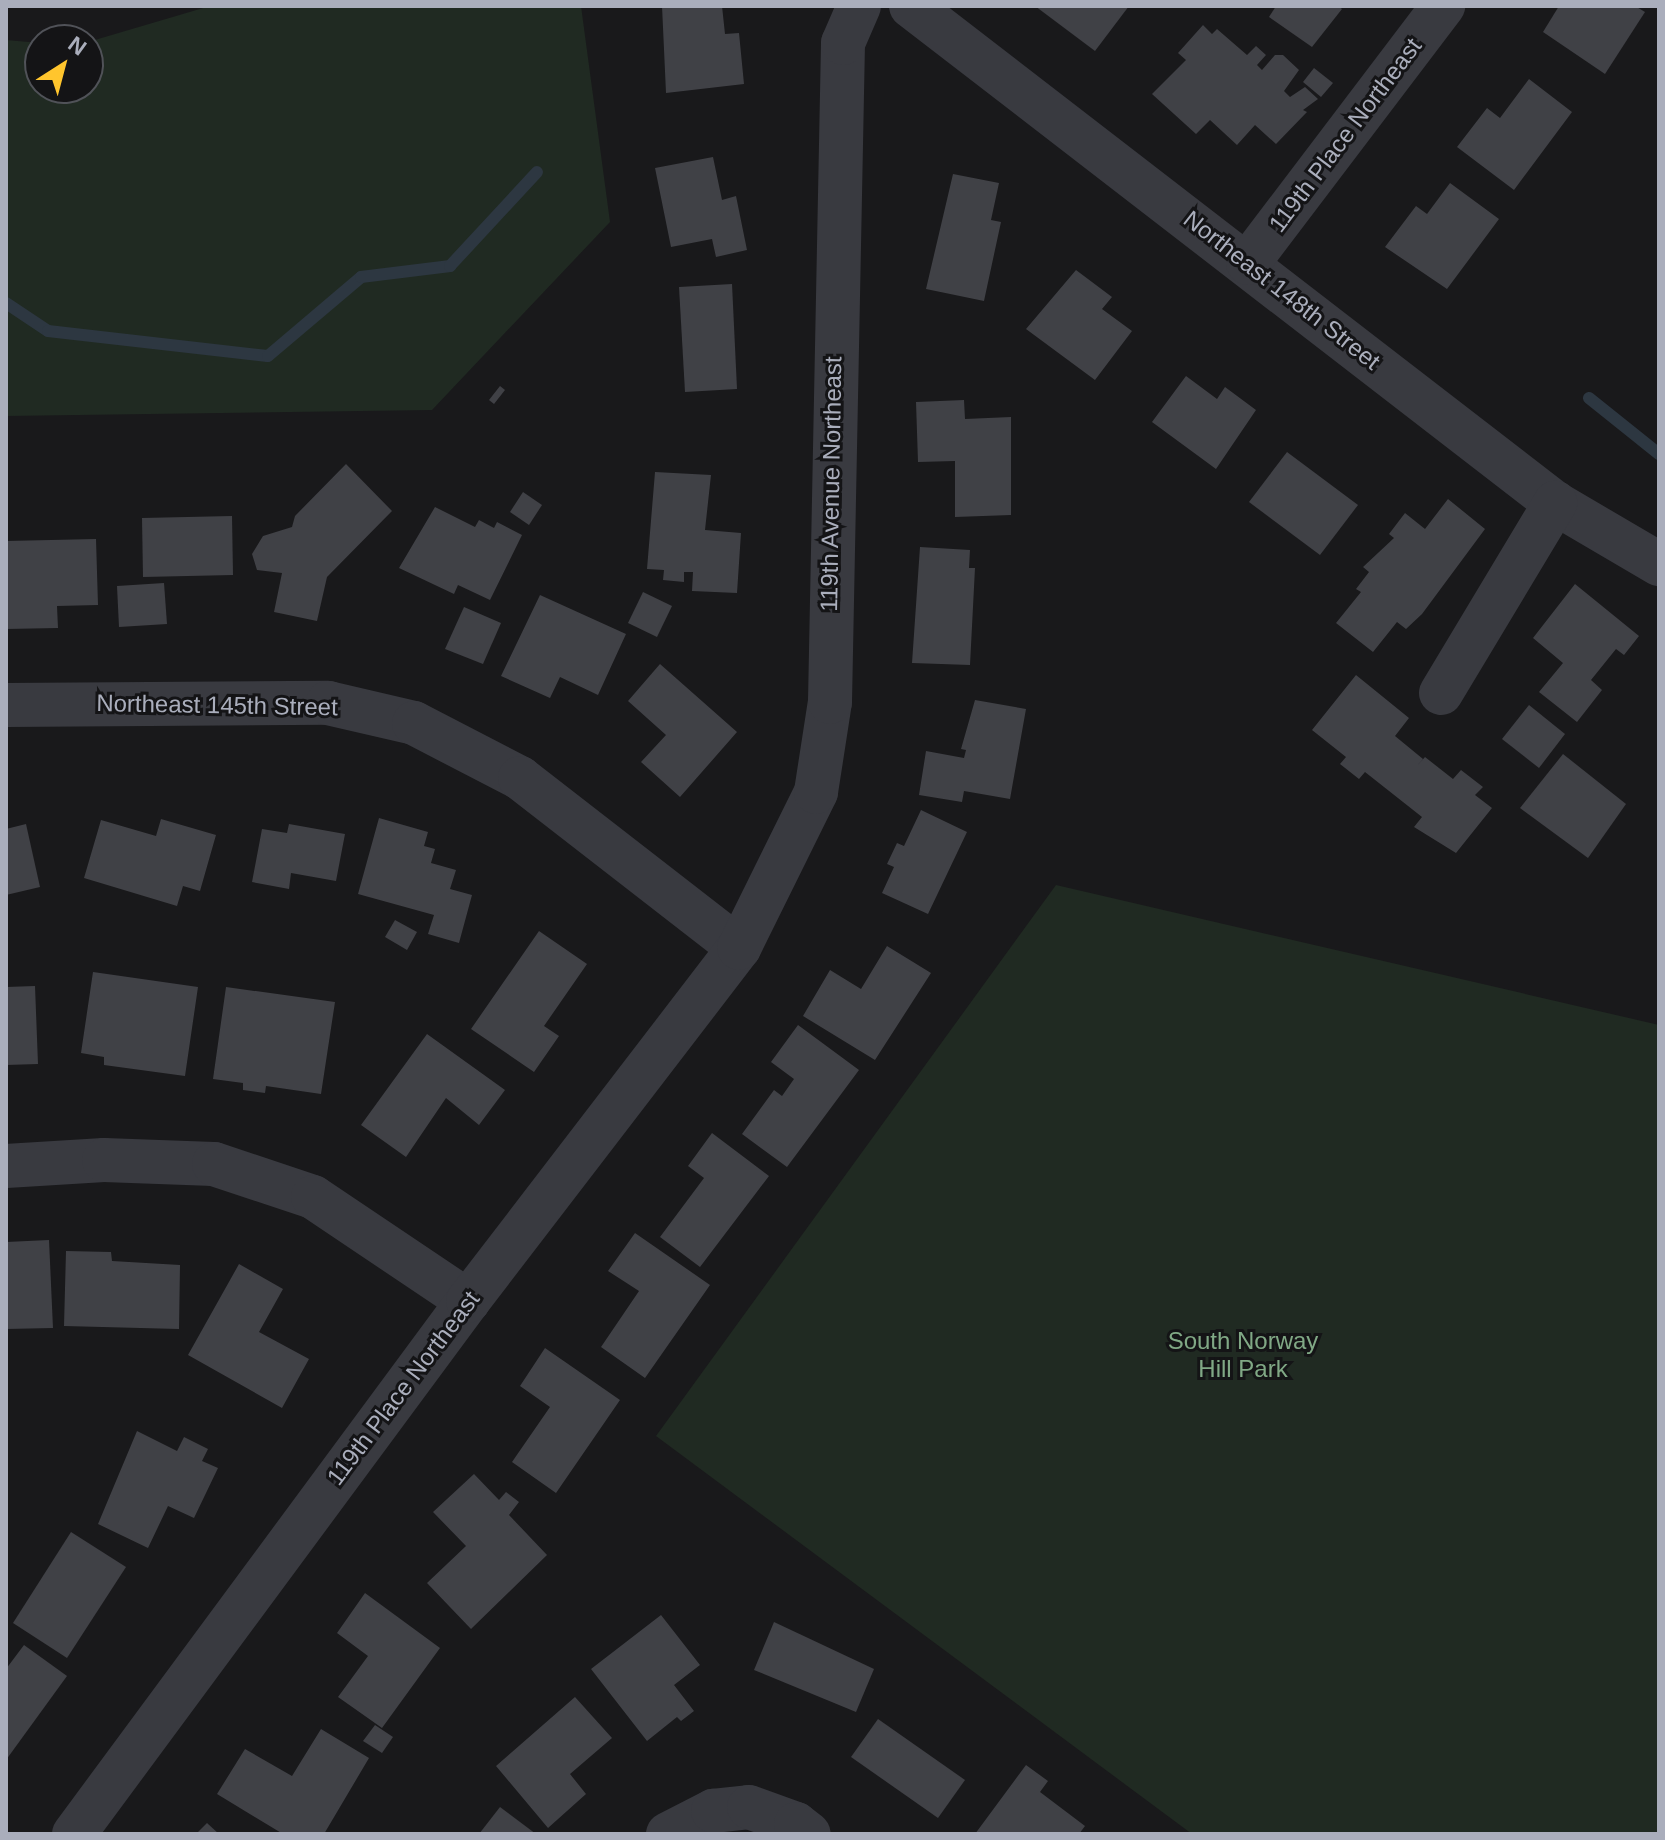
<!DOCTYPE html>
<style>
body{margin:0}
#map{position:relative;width:1665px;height:1840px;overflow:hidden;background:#19191b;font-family:Helvetica,sans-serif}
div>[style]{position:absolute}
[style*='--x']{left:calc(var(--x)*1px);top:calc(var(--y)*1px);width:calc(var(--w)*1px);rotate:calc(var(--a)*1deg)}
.green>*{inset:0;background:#202a22}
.stream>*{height:12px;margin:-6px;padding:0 6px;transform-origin:6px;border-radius:6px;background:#2d3741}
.building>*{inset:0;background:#404146}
.minor>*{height:44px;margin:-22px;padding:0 22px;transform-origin:22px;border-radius:22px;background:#393a40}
span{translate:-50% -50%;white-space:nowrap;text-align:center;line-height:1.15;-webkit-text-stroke:6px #141416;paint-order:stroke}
.street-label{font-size:24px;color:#aaaebc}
.park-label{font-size:24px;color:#80a885}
.frame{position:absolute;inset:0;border:8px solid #aaaebc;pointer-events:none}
.north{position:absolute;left:24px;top:24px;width:80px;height:80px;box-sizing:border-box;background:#141416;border:2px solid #505258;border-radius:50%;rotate:36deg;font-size:22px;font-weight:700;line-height:32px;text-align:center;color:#aaaebc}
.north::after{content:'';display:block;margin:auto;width:28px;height:36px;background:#ffc52d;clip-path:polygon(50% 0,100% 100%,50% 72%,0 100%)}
</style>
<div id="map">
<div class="green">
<i style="clip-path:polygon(210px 6px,581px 6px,610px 222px,432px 410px,6px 416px,6px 40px,40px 43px,40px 88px,88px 88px,88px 42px)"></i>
<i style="clip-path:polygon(1056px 885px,1659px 1025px,1659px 1834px,1192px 1834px,656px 1436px)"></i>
</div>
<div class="stream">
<i style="--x:6;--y:303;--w:50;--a:33.7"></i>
<i style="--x:48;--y:331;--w:221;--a:6.5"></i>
<i style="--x:268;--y:356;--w:122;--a:-40.3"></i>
<i style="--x:361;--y:277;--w:90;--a:-7"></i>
<i style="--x:450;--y:266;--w:128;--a:-47.2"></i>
<i style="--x:1589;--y:398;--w:90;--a:38.7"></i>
</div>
<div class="building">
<i style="clip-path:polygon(662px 6px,722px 6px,725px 34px,739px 33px,744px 84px,666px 93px)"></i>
<i style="clip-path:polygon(1035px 6px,1129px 6px,1095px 51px)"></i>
<i style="clip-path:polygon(1276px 6px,1338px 6px,1342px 9px,1312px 47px,1269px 17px)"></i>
<i style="clip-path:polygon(1559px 6px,1635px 6px,1645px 12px,1605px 74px,1543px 32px)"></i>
<i style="clip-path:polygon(1203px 25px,1212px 34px,1217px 29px,1247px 55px,1256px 46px,1266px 55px,1257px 65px,1262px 70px,1275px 55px,1283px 55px,1299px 70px,1284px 91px,1290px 97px,1305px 87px,1318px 99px,1303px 110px,1307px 112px,1276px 144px,1255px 125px,1237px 145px,1210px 120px,1196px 134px,1152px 94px,1186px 60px,1178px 53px)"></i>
<i style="clip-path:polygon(1314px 68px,1333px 83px,1321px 97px,1303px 82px)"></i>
<i style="clip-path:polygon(1529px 79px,1572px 112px,1514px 190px,1457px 147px,1487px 108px,1500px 118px)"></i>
<i style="clip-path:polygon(713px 157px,722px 200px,736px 196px,747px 250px,716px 257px,712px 239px,671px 247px,655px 168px)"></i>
<i style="clip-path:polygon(953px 174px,999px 183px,991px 220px,1001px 222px,984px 301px,926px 289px)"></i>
<i style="clip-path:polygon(1450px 183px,1499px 219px,1447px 289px,1385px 247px,1416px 206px,1427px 214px)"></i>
<i style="clip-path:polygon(1076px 270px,1112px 297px,1102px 309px,1132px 331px,1095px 380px,1026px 329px)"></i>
<i style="clip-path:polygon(732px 284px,737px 389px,685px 392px,679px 287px)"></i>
<i style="clip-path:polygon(1186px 376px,1217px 399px,1225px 387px,1256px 410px,1216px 469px,1152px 422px)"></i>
<i style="clip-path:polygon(500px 386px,505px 390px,494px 404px,489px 400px)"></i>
<i style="clip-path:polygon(964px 400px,965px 419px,1011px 417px,1011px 515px,955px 517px,955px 461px,918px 462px,916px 402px)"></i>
<i style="clip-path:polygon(1287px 452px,1358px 505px,1320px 555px,1249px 502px)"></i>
<i style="clip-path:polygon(346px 464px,392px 511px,327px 577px,317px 621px,274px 612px,282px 573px,257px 570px,252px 554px,263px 536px,292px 527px,295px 516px)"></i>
<i style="clip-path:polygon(655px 472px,711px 475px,705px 530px,741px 533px,737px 593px,692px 591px,693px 572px,684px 572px,684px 582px,663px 580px,664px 570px,647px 569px)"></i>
<i style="clip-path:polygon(523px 492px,542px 505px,529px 525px,510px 512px)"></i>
<i style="clip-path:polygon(1448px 499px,1485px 529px,1422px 614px,1406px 629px,1397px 622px,1373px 652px,1336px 623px,1361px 592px,1356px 589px,1369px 572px,1363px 567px,1394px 538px,1389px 534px,1405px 513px,1425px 529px)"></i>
<i style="clip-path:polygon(435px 507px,475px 527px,479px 520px,494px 528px,497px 522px,522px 535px,490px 600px,458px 585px,454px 594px,399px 568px)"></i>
<i style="clip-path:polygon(232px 516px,233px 575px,143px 577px,142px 518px)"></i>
<i style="clip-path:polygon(96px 539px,98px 605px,57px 606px,58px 628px,6px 629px,6px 541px)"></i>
<i style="clip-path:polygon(920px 547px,970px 550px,969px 568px,975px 568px,970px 665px,912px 663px)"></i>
<i style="clip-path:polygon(164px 583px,167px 624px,119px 627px,117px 586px)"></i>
<i style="clip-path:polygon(1575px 584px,1639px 636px,1624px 655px,1616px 649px,1591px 680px,1602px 690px,1577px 722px,1539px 692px,1563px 663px,1533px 638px)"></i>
<i style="clip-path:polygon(643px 592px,672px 606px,657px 637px,628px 623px)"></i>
<i style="clip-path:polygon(540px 595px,626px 634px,598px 695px,560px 677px,550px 698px,501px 676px)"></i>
<i style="clip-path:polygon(464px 607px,501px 623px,483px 664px,445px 649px)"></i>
<i style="clip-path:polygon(660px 664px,737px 732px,680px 797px,641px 762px,666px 735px,628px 701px)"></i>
<i style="clip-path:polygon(1356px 675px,1409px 718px,1395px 736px,1423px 759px,1416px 767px,1425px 757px,1453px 779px,1461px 770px,1483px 787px,1475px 795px,1492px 808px,1456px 853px,1414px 827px,1422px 817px,1365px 772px,1359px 779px,1340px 764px,1346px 757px,1312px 730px)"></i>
<i style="clip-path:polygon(975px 700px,1026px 709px,1010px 799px,964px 791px,962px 802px,919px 795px,926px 751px,964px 758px,966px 750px,961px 749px)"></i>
<i style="clip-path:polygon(1529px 705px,1565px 734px,1539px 768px,1502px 739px)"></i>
<i style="clip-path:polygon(1563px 754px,1626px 804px,1588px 858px,1520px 808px)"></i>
<i style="clip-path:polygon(921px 810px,967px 832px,928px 914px,882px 893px,894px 867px,887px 864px,897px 843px,904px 846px)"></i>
<i style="clip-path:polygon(379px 818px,428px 832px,424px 846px,435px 849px,431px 863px,456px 870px,450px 889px,472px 895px,459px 943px,428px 934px,434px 915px,358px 894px)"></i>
<i style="clip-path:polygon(161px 819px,216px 835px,200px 891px,183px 886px,177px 906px,84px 878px,101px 820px,156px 836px)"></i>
<i style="clip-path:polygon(26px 824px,40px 887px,6px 895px,6px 829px)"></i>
<i style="clip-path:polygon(289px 824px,345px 834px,336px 881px,291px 873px,289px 889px,252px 882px,262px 829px,287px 833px)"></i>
<i style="clip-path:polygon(395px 920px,417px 932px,407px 950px,385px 937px)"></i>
<i style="clip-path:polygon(539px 931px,587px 964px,544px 1026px,559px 1036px,534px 1072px,471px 1029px)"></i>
<i style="clip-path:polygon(887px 946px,931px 973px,875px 1060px,803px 1016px,830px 970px,861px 989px)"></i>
<i style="clip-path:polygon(93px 972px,198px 987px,185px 1076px,104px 1065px,104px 1057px,81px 1053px)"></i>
<i style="clip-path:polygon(35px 986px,38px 1064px,6px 1065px,6px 987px)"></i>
<i style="clip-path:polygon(226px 987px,335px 1002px,321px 1094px,266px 1086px,265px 1093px,243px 1090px,243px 1083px,213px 1079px)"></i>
<i style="clip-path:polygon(798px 1025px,859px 1070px,787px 1167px,742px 1134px,774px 1090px,782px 1096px,794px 1079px,771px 1062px)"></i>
<i style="clip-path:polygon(427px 1034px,505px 1090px,479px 1125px,446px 1098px,406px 1157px,361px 1125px)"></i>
<i style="clip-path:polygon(712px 1133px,769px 1176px,700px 1267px,660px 1237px,704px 1178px,688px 1166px)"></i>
<i style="clip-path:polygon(635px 1233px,710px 1285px,645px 1378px,601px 1347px,639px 1291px,608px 1271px)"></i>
<i style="clip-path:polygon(49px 1240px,53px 1328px,6px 1329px,6px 1242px)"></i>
<i style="clip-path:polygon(66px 1251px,111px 1252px,112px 1261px,180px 1265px,179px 1329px,64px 1326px)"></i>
<i style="clip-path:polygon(239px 1264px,283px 1289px,259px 1332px,309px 1359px,282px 1408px,188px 1355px)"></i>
<i style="clip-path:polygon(545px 1348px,620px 1400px,556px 1493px,512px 1462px,550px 1407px,520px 1386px)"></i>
<i style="clip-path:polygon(137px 1431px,177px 1451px,184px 1437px,208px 1449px,202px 1461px,218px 1468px,194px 1518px,168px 1506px,148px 1548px,98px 1524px)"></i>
<i style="clip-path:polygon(474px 1474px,499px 1500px,506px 1492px,519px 1502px,509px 1515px,547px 1555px,471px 1629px,427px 1583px,466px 1546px,433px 1512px)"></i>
<i style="clip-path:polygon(71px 1532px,126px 1567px,67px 1658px,13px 1623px)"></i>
<i style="clip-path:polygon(365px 1593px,440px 1648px,382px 1728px,338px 1697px,368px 1656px,337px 1633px)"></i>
<i style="clip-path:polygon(661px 1615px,700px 1665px,674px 1685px,694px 1711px,681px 1721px,677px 1717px,647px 1741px,591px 1669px)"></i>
<i style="clip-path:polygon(774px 1622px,874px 1669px,856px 1712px,754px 1670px)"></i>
<i style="clip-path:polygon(24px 1645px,67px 1676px,6px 1760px,6px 1669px)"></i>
<i style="clip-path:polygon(575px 1697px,612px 1738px,570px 1774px,586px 1794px,548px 1828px,496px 1766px)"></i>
<i style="clip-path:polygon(878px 1719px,965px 1780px,938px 1818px,851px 1757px)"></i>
<i style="clip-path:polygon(375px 1725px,393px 1737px,382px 1753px,363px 1741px)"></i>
<i style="clip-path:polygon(321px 1729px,369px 1758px,324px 1834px,283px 1834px,217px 1794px,245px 1749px,292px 1776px)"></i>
<i style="clip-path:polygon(1026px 1765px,1048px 1781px,1040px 1792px,1085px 1826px,1079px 1834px,975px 1834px)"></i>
<i style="clip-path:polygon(500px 1807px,536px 1834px,479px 1834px)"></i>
<i style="clip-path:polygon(207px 1823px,219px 1834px,196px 1834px)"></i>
</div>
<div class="minor">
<i style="--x:911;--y:6;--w:813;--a:37.66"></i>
<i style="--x:1555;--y:503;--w:121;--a:30.4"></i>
<i style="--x:1248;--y:263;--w:323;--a:-52.8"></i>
<i style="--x:1441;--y:693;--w:222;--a:-59"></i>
<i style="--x:6;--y:705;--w:322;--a:-0.4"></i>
<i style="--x:328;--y:703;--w:88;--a:13.1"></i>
<i style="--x:414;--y:723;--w:119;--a:27.4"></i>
<i style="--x:520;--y:778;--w:277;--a:37.8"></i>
<i style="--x:6;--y:1166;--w:98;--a:-3.5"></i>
<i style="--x:104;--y:1160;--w:110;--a:2.1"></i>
<i style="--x:214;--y:1164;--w:104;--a:18.4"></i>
<i style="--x:313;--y:1197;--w:187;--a:33.9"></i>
<i style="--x:74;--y:1834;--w:663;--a:-53.53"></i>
<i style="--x:468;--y:1301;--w:445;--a:-52.5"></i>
<i style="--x:739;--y:948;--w:174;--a:-63.7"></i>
<i style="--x:816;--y:792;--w:91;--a:-81.2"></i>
<i style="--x:830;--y:702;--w:659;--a:-88.87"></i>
<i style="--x:843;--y:43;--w:40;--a:-66.6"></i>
<i style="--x:668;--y:1834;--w:51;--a:-27.1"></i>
<i style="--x:713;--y:1811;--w:36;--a:-6"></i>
<i style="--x:749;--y:1807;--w:50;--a:19.9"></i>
<i style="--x:796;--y:1824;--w:16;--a:38"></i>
</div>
<div class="street-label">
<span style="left:1345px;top:135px;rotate:-53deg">119th Place Northeast</span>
<span style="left:1282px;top:290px;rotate:38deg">Northeast 148th Street</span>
<span style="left:831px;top:484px;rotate:-89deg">119th Avenue Northeast</span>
<span style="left:217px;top:705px;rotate:1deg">Northeast 145th Street</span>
<span style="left:403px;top:1388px;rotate:-53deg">119th Place Northeast</span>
</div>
<div class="park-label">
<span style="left:1243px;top:1355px">South Norway<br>Hill Park</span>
</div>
<div class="frame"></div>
<div class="north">N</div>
</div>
